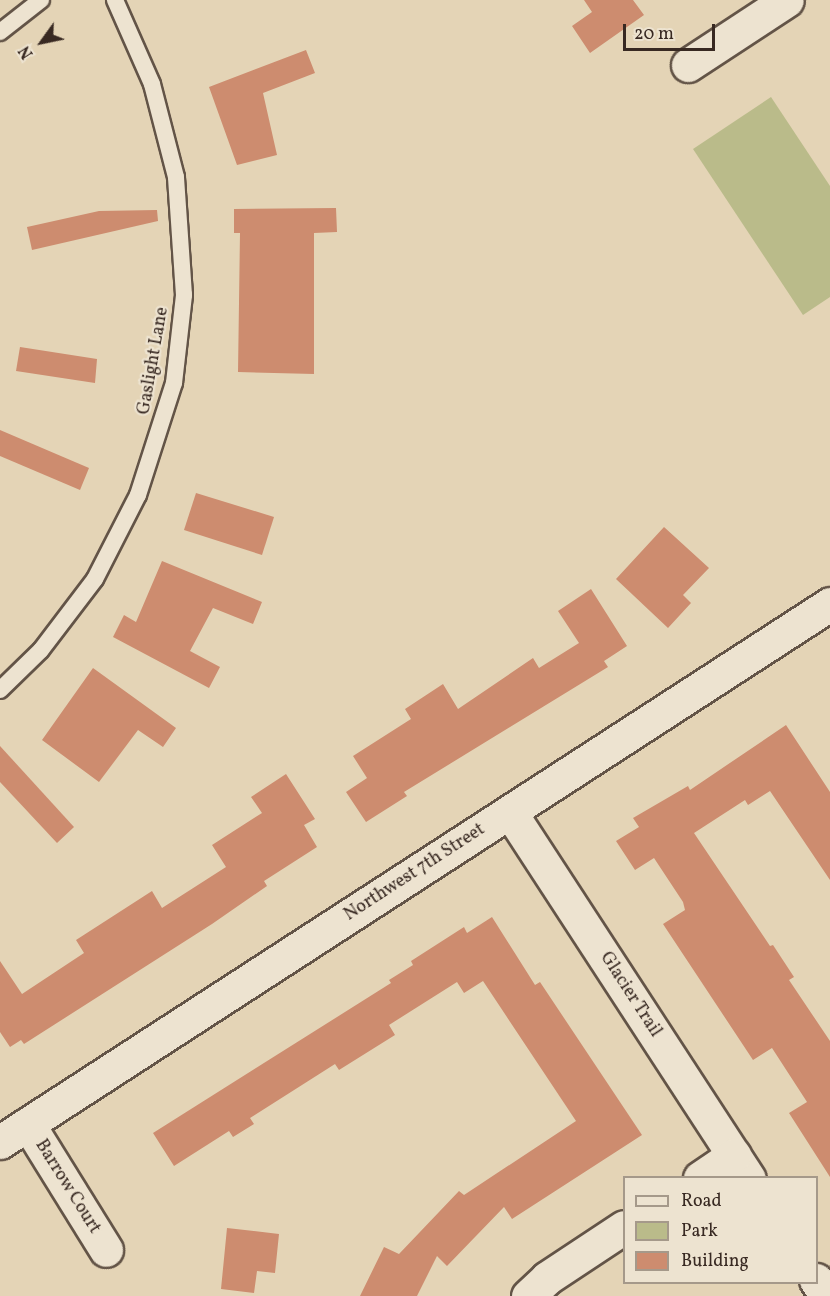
<!DOCTYPE html>
<style>
body{margin:0}
#map{position:relative;width:830px;height:1296px;overflow:hidden;background:#e4d4b6;font-family:Vollkorn,serif}
div>[style]{position:absolute}
[style*='--x']{left:calc(var(--x)*1px);top:calc(var(--y)*1px);width:calc(var(--w)*1px);rotate:calc(var(--a)*1deg)}
.green>*{inset:0;background:#babb8a}
.building>*{inset:0;background:#cd8c6f}
.roads{filter:drop-shadow(2px 0 #635447) drop-shadow(-2px 0 #635447) drop-shadow(0 2px #635447) drop-shadow(0 -2px #635447)}
.service>*{height:16px;margin:-8px;padding:0 8px;transform-origin:8px;border-radius:8px;background:#ede3d0}
.minor>*{height:33px;margin:-16.5px;padding:0 16.5px;transform-origin:16.5px;border-radius:16.5px;background:#ede3d0}
span{translate:-50% -50%;white-space:nowrap;text-align:center;line-height:1.15;-webkit-text-stroke:4.5px #ede3d0;paint-order:stroke}
.street-label{font-size:18px;color:#382922}
.legend{position:absolute;left:623px;top:1176px;width:195px;height:108px;box-sizing:border-box;background:#ede3d0;border:2px solid #a5998a;margin:0;padding:8px 10px;list-style:none;font-size:18px;color:#382922}
.legend li{display:flex;align-items:center;gap:12px;height:30px}
.legend b{width:30px;border:2px solid #a5998a}
.north{position:absolute;left:12px;top:12px;width:60px;height:60px;-webkit-text-stroke:4px #ede3d0;paint-order:stroke;rotate:237deg;font-size:16px;font-weight:700;line-height:24px;text-align:center;color:#382922}
.north::after{content:'';display:block;margin:auto;width:21px;height:27px;background:#382922;clip-path:polygon(50% 0,100% 100%,50% 72%,0 100%)}
.scale{position:absolute;left:623px;top:24px;width:92px;height:27px;box-sizing:border-box;border:3px solid #382922;border-top:0;padding-left:8px;font-size:18px;line-height:21px;white-space:nowrap;color:#382922;-webkit-text-stroke:4px #ede3d0;paint-order:stroke}
</style>
<div id="map">
<div class="green">
<i style="clip-path:polygon(771px 97px,830px 186px,830px 297px,803px 315px,693px 149px)"></i>
</div>
<div class="building">
<i style="clip-path:polygon(584px 0,633px 0,644px 15px,590px 53px,572px 26px,592px 12px)"></i>
<i style="clip-path:polygon(306px 50px,315px 73px,263px 93px,277px 155px,237px 165px,209px 87px)"></i>
<i style="clip-path:polygon(336px 208px,337px 232px,314px 233px,314px 374px,238px 372px,240px 233px,234px 233px,234px 209px)"></i>
<i style="clip-path:polygon(157px 210px,158px 221px,32px 250px,27px 227px,99px 211px)"></i>
<i style="clip-path:polygon(20px 347px,97px 359px,95px 383px,16px 371px)"></i>
<i style="clip-path:polygon(0 430px,89px 468px,80px 490px,0 456px)"></i>
<i style="clip-path:polygon(196px 493px,274px 517px,262px 555px,184px 530px)"></i>
<i style="clip-path:polygon(664px 527px,709px 568px,683px 595px,691px 603px,668px 628px,616px 579px)"></i>
<i style="clip-path:polygon(162px 561px,262px 602px,253px 624px,213px 608px,190px 651px,220px 667px,209px 688px,113px 637px,124px 615px,136px 622px)"></i>
<i style="clip-path:polygon(591px 589px,627px 646px,604px 661px,608px 667px,404px 792px,407px 796px,366px 822px,346px 792px,367px 778px,353px 756px,411px 719px,405px 709px,443px 684px,458px 709px,533px 658px,539px 668px,579px 643px,558px 611px)"></i>
<i style="clip-path:polygon(93px 668px,176px 728px,163px 747px,138px 730px,99px 782px,42px 740px)"></i>
<i style="clip-path:polygon(786px 725px,830px 792px,830px 880px,770px 791px,748px 805px,745px 800px,694px 833px,770px 946px,773px 945px,794px 977px,789px 980px,830px 1041px,830px 1177px,789px 1113px,807px 1102px,772px 1048px,753px 1060px,663px 924px,685px 910px,683px 902px,654px 858px,635px 870px,616px 841px,639px 827px,633px 818px,688px 786px,690px 790px)"></i>
<i style="clip-path:polygon(0 746px,74px 827px,57px 843px,0 782px)"></i>
<i style="clip-path:polygon(286px 774px,315px 819px,304px 825px,317px 847px,264px 881px,267px 886px,212px 924px,24px 1044px,21px 1040px,10px 1047px,0 1032px,0 961px,22px 994px,84px 953px,76px 940px,152px 891px,162px 908px,226px 867px,212px 845px,262px 813px,251px 797px)"></i>
<i style="clip-path:polygon(492px 917px,535px 985px,540px 982px,642px 1135px,512px 1219px,504px 1207px,447px 1266px,437px 1256px,417px 1296px,360px 1296px,384px 1247px,399px 1254px,459px 1191px,464px 1195px,576px 1121px,483px 981px,464px 993px,457px 982px,389px 1025px,395px 1035px,339px 1070px,335px 1064px,250px 1118px,254px 1124px,233px 1137px,229px 1131px,174px 1166px,153px 1133px,391px 983px,389px 980px,413px 965px,411px 961px,464px 927px,467px 933px)"></i>
<i style="clip-path:polygon(227px 1228px,279px 1234px,275px 1273px,257px 1271px,254px 1293px,221px 1289px)"></i>
</div>
<div class="roads">
<div class="service">
<i style="--x:0;--y:32;--w:52;--a:-38"></i>
<i style="--x:0;--y:690;--w:57;--a:-44.3"></i>
<i style="--x:41;--y:650;--w:89;--a:-52.7"></i>
<i style="--x:95;--y:579;--w:94;--a:-62.9"></i>
<i style="--x:138;--y:495;--w:118;--a:-72.2"></i>
<i style="--x:174;--y:383;--w:89;--a:-83.5"></i>
<i style="--x:184;--y:295;--w:118;--a:-93.9"></i>
<i style="--x:176;--y:177;--w:96;--a:-104.5"></i>
<i style="--x:152;--y:84;--w:92;--a:-113.8"></i>
</div>
<div class="minor">
<i style="--x:688;--y:65;--w:118;--a:-33.3"></i>
<i style="--x:510;--y:812;--w:437;--a:56.9"></i>
<i style="--x:28;--y:1124;--w:148;--a:58.2"></i>
<i style="--x:0;--y:1142;--w:989;--a:-32.95"></i>
<i style="--x:700;--y:1178;--w:41;--a:-34.1"></i>
<i style="--x:816;--y:1280;--w:19;--a:55"></i>
<i style="--x:528;--y:1296;--w:26;--a:-43"></i>
<i style="--x:547;--y:1278;--w:92;--a:-33.5"></i>
</div>
</div>
<div class="street-label">
<span style="left:154px;top:361px;rotate:-80deg">Gaslight Lane</span>
<span style="left:415px;top:873px;rotate:-33deg">Northwest 7th Street</span>
<span style="left:630px;top:995px;rotate:57deg">Glacier Trail</span>
<span style="left:67px;top:1187px;rotate:58deg">Barrow Court</span>
</div>
<ul class="legend">
<li><b style="height:8px;background:#ede3d0"></b>Road</li>
<li><b style="height:16px;background:#babb8a"></b>Park</li>
<li><b style="height:16px;background:#cd8c6f"></b>Building</li>
</ul>
<div class="north">N</div>
<div class="scale">20 m</div>
</div>
